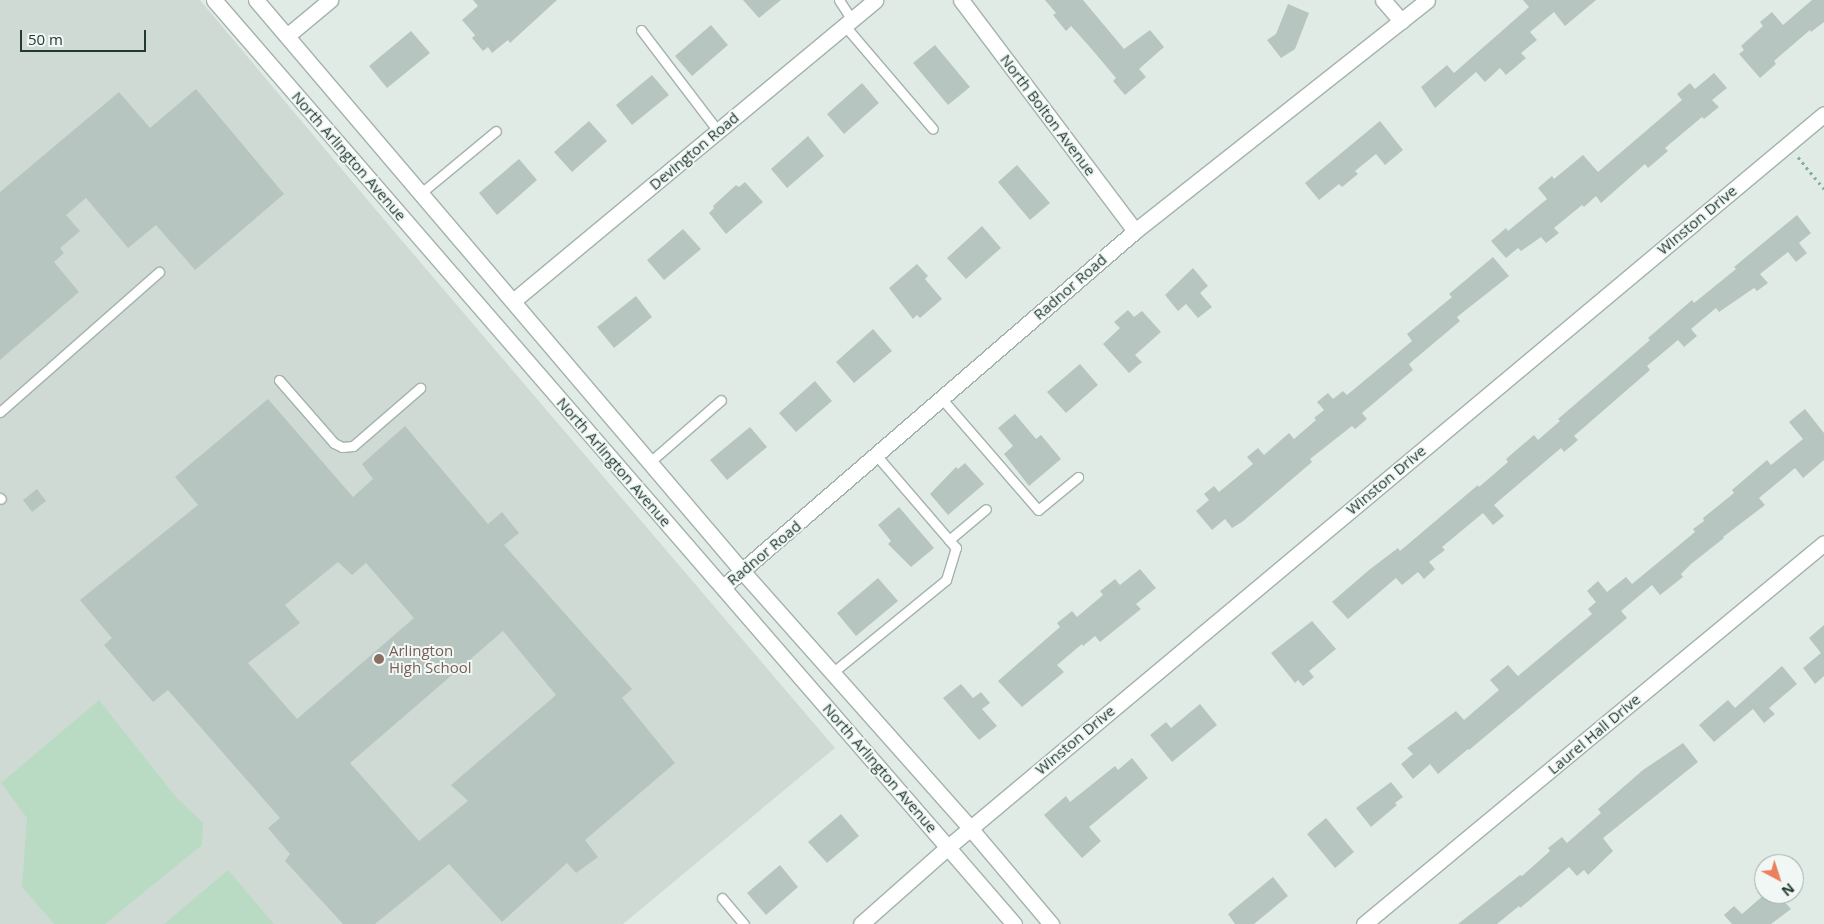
<!DOCTYPE html>
<style>
body{margin:0}
#map{position:relative;width:1824px;height:924px;overflow:hidden;background:#e1ebe6;font-family:"Open Sans",sans-serif}
div>[style]{position:absolute}
[style*='--x']{left:calc(var(--x)*1px);top:calc(var(--y)*1px);width:calc(var(--w)*1px);rotate:calc(var(--a)*1deg)}
.built>*{inset:0;background:#cfdad5}
.green>*{inset:0;background:#badbc3}
.building>*{inset:0;background:#b6c5bf}
.path>*{height:3px;margin-top:-1.5px;transform-origin:0;background:repeating-linear-gradient(90deg,#83ad9f 0 2.5px,transparent 0 6.5px)}
.roads{filter:drop-shadow(1px 0 #a4b2ad) drop-shadow(-1px 0 #a4b2ad) drop-shadow(0 1px #a4b2ad) drop-shadow(0 -1px #a4b2ad)}
.lane>*{height:9px;margin:-4.5px;padding:0 4.5px;transform-origin:4.5px;border-radius:4.5px;background:#fff}
.street>*{height:15px;margin:-7.5px;padding:0 7.5px;transform-origin:7.5px;border-radius:7.5px;background:#fff}
.secondary>*{height:15px;margin:-7.5px;padding:0 7.5px;transform-origin:7.5px;border-radius:7.5px;background:#fff}
.dots>*{width:14px;height:14px;translate:-50% -50%;box-sizing:border-box;border:2px solid #f1f7f4;border-radius:50%}
span{translate:-50% -50%;white-space:nowrap;text-align:center;line-height:1.15;-webkit-text-stroke:4px #f1f7f4;paint-order:stroke}
.street-label{font-size:15px;color:#223a33}
.education-label{font-size:15px;color:#785e54}
.left{translate:0 -50%;text-align:left}
.north{position:absolute;left:1754px;top:854px;width:50px;height:50px;box-sizing:border-box;background:#f1f7f4;border:1px solid #9eaba7;border-radius:50%;rotate:140deg;font-size:14px;font-weight:700;line-height:20px;text-align:center;color:#223a33}
.north::after{content:'';display:block;margin:auto;width:18px;height:22px;background:#eb7f5e;clip-path:polygon(50% 0,100% 100%,50% 72%,0 100%)}
.scale{position:absolute;left:20px;top:30px;width:126px;height:22px;box-sizing:border-box;border:2px solid #223a33;border-top:0;padding-left:6px;font-size:15px;line-height:18px;white-space:nowrap;color:#223a33;-webkit-text-stroke:4px #f1f7f4;paint-order:stroke}
</style>
<div id="map">
<div class="built">
<i style="clip-path:polygon(0 0,200px 0,392px 229px,835px 748px,623px 924px,0 924px)"></i>
</div>
<div class="green">
<i style="clip-path:polygon(99px 700px,176px 797px,203px 823px,202px 845px,105px 924px,54px 924px,22px 887px,27px 818px,1px 783px)"></i>
<i style="clip-path:polygon(228px 870px,274px 924px,164px 924px)"></i>
</div>
<div class="building">
<i style="clip-path:polygon(473px 0,557px 0,510px 43px,508px 40px,492px 53px,488px 47px,483px 51px,472px 38px,475px 35px,462px 20px,478px 6px)"></i>
<i style="clip-path:polygon(743px 0,781px 0,759px 18px)"></i>
<i style="clip-path:polygon(1045px 0,1083px 0,1124px 49px,1150px 30px,1164px 47px,1139px 69px,1146px 77px,1125px 95px,1113px 81px,1116px 78px,1089px 46px,1071px 26px,1066px 31px,1053px 15px,1056px 13px)"></i>
<i style="clip-path:polygon(1523px 0,1596px 0,1565px 26px,1554px 12px,1530px 32px,1537px 40px,1521px 53px,1526px 58px,1506px 75px,1500px 68px,1485px 82px,1476px 72px,1435px 108px,1421px 87px,1447px 65px,1454px 73px,1529px 7px)"></i>
<i style="clip-path:polygon(1812px 0,1824px 0,1824px 22px,1811px 32px,1810px 30px,1774px 61px,1776px 64px,1760px 78px,1739px 54px,1744px 50px,1741px 46px,1763px 26px,1760px 22px,1772px 12px,1783px 25px)"></i>
<i style="clip-path:polygon(1288px 4px,1309px 13px,1295px 49px,1281px 58px,1267px 40px,1276px 34px)"></i>
<i style="clip-path:polygon(711px 25px,728px 45px,692px 76px,675px 56px)"></i>
<i style="clip-path:polygon(411px 31px,430px 53px,387px 88px,369px 66px)"></i>
<i style="clip-path:polygon(935px 45px,970px 87px,948px 105px,913px 63px)"></i>
<i style="clip-path:polygon(1714px 73px,1727px 88px,1712px 100px,1719px 107px,1704px 119px,1702px 117px,1665px 148px,1668px 151px,1648px 168px,1645px 164px,1601px 203px,1596px 196px,1584px 207px,1582px 205px,1554px 228px,1559px 233px,1546px 243px,1541px 237px,1521px 251px,1518px 248px,1506px 258px,1491px 241px,1506px 228px,1508px 231px,1547px 199px,1538px 188px,1552px 176px,1554px 179px,1583px 155px,1598px 172px,1682px 100px,1677px 94px,1690px 83px,1695px 89px)"></i>
<i style="clip-path:polygon(652px 75px,669px 95px,632px 125px,616px 105px)"></i>
<i style="clip-path:polygon(862px 83px,879px 103px,844px 134px,827px 114px)"></i>
<i style="clip-path:polygon(196px 89px,284px 194px,195px 270px,156px 225px,128px 248px,86px 198px,66px 215px,80px 231px,60px 248px,64px 253px,54px 262px,79px 292px,0 360px,0 192px,119px 92px,150px 128px)"></i>
<i style="clip-path:polygon(589px 121px,607px 141px,572px 172px,554px 152px)"></i>
<i style="clip-path:polygon(1380px 121px,1403px 150px,1385px 165px,1376px 154px,1355px 171px,1358px 174px,1342px 187px,1339px 184px,1319px 200px,1305px 183px)"></i>
<i style="clip-path:polygon(808px 136px,824px 156px,787px 188px,771px 169px)"></i>
<i style="clip-path:polygon(519px 159px,537px 180px,497px 215px,479px 193px)"></i>
<i style="clip-path:polygon(1017px 165px,1050px 203px,1030px 220px,998px 182px)"></i>
<i style="clip-path:polygon(745px 182px,763px 202px,726px 234px,709px 213px,714px 208px,713px 206px,736px 185px,739px 187px)"></i>
<i style="clip-path:polygon(1797px 215px,1811px 233px,1799px 243px,1807px 253px,1796px 262px,1788px 252px,1760px 274px,1768px 283px,1757px 291px,1754px 288px,1719px 312px,1716px 308px,1691px 329px,1697px 336px,1684px 347px,1678px 340px,1647px 366px,1650px 370px,1574px 436px,1578px 440px,1564px 452px,1561px 448px,1494px 505px,1504px 516px,1493px 525px,1483px 513px,1442px 547px,1445px 550px,1429px 562px,1435px 569px,1424px 579px,1418px 572px,1402px 585px,1396px 578px,1348px 619px,1332px 602px,1369px 570px,1398px 548px,1400px 551px,1478px 485px,1479px 487px,1508px 462px,1506px 459px,1534px 435px,1538px 440px,1560px 421px,1558px 419px,1650px 340px,1648px 338px,1692px 300px,1694px 303px,1736px 269px,1734px 267px)"></i>
<i style="clip-path:polygon(982px 226px,1001px 248px,966px 279px,947px 258px)"></i>
<i style="clip-path:polygon(683px 229px,701px 249px,664px 280px,647px 260px)"></i>
<i style="clip-path:polygon(1493px 257px,1509px 276px,1457px 317px,1460px 321px,1409px 364px,1413px 370px,1362px 413px,1367px 419px,1355px 429px,1352px 426px,1310px 459px,1312px 462px,1242px 522px,1232px 528px,1225px 519px,1212px 530px,1196px 511px,1209px 500px,1204px 494px,1214px 486px,1219px 492px,1253px 464px,1247px 457px,1258px 448px,1264px 455px,1289px 433px,1294px 439px,1316px 420px,1314px 418px,1324px 410px,1317px 402px,1328px 393px,1333px 399px,1343px 391px,1347px 395px,1412px 341px,1407px 334px,1452px 297px,1449px 294px)"></i>
<i style="clip-path:polygon(917px 264px,928px 276px,925px 279px,942px 299px,920px 318px,917px 315px,913px 319px,889px 288px)"></i>
<i style="clip-path:polygon(1193px 268px,1208px 286px,1200px 293px,1212px 307px,1198px 318px,1186px 304px,1178px 311px,1165px 295px)"></i>
<i style="clip-path:polygon(636px 296px,652px 317px,614px 348px,597px 327px)"></i>
<i style="clip-path:polygon(1128px 310px,1134px 317px,1142px 311px,1161px 332px,1135px 355px,1142px 362px,1129px 373px,1103px 344px,1120px 328px,1114px 322px)"></i>
<i style="clip-path:polygon(873px 329px,892px 351px,854px 383px,836px 362px)"></i>
<i style="clip-path:polygon(1080px 364px,1098px 385px,1066px 413px,1047px 392px)"></i>
<i style="clip-path:polygon(815px 381px,832px 401px,796px 432px,779px 413px)"></i>
<i style="clip-path:polygon(evenodd,268px 399px,353px 497px,373px 479px,362px 464px,405px 426px,488px 524px,502px 512px,519px 533px,504px 545px,632px 689px,622px 698px,675px 763px,585px 840px,598px 857px,576px 873px,567px 863px,502px 922px,449px 864px,375px 924px,343px 924px,285px 861px,290px 854px,268px 828px,280px 818px,168px 690px,153px 702px,104px 645px,112px 638px,80px 600px,198px 505px,175px 477px,268px 399px,338px 562px,352px 575px,366px 563px,414px 618px,297px 719px,248px 663px,300px 623px,285px 605px,338px 562px,268px 399px,503px 631px,556px 695px,451px 785px,468px 801px,419px 841px,350px 763px,503px 631px)"></i>
<i style="clip-path:polygon(1805px 409px,1824px 433px,1824px 460px,1803px 478px,1795px 468px,1759px 498px,1765px 505px,1723px 537px,1724px 538px,1691px 564px,1681px 574px,1683px 577px,1660px 595px,1652px 585px,1621px 611px,1627px 618px,1469px 750px,1468px 749px,1438px 774px,1430px 764px,1413px 779px,1401px 764px,1413px 754px,1407px 748px,1456px 711px,1464px 720px,1499px 690px,1490px 680px,1508px 665px,1518px 676px,1592px 614px,1588px 609px,1596px 602px,1587px 591px,1598px 581px,1607px 592px,1626px 577px,1632px 584px,1695px 532px,1693px 529px,1704px 521px,1703px 518px,1734px 493px,1732px 490px,1767px 460px,1771px 465px,1803px 439px,1789px 422px)"></i>
<i style="clip-path:polygon(1015px 414px,1036px 439px,1041px 435px,1061px 459px,1029px 486px,1004px 454px,1013px 446px,998px 428px)"></i>
<i style="clip-path:polygon(750px 427px,767px 447px,727px 480px,710px 460px)"></i>
<i style="clip-path:polygon(965px 463px,984px 484px,948px 515px,930px 494px,956px 467px,958px 469px)"></i>
<i style="clip-path:polygon(37px 489px,46px 501px,32px 512px,23px 500px)"></i>
<i style="clip-path:polygon(899px 507px,934px 548px,911px 567px,888px 544px,891px 541px,878px 525px)"></i>
<i style="clip-path:polygon(1140px 569px,1156px 588px,1136px 604px,1141px 609px,1100px 642px,1095px 636px,1083px 646px,1082px 644px,1057px 665px,1064px 672px,1022px 707px,998px 681px,1060px 627px,1057px 623px,1072px 611px,1077px 617px,1103px 595px,1100px 591px,1115px 579px,1120px 585px)"></i>
<i style="clip-path:polygon(878px 578px,898px 601px,856px 636px,837px 613px)"></i>
<i style="clip-path:polygon(1312px 621px,1336px 649px,1309px 671px,1314px 677px,1303px 686px,1298px 680px,1295px 683px,1271px 653px)"></i>
<i style="clip-path:polygon(1824px 625px,1824px 676px,1815px 684px,1803px 668px,1821px 653px,1809px 638px)"></i>
<i style="clip-path:polygon(1782px 666px,1797px 684px,1769px 708px,1775px 714px,1764px 723px,1753px 709px,1714px 742px,1699px 725px,1728px 700px,1735px 708px)"></i>
<i style="clip-path:polygon(961px 684px,973px 698px,981px 692px,990px 703px,982px 709px,997px 726px,979px 740px,943px 698px)"></i>
<i style="clip-path:polygon(1200px 704px,1217px 725px,1172px 762px,1150px 735px,1166px 722px,1171px 728px)"></i>
<i style="clip-path:polygon(1683px 743px,1698px 762px,1603px 838px,1613px 851px,1588px 875px,1584px 870px,1577px 876px,1569px 867px,1520px 908px,1519px 906px,1497px 924px,1458px 924px,1520px 875px,1522px 876px,1550px 851px,1548px 848px,1562px 837px,1567px 843px,1601px 813px,1598px 809px,1643px 770px)"></i>
<i style="clip-path:polygon(1132px 758px,1148px 778px,1089px 827px,1101px 841px,1082px 858px,1044px 815px,1066px 796px,1070px 802px,1115px 766px,1118px 770px)"></i>
<i style="clip-path:polygon(1391px 782px,1403px 797px,1395px 803px,1397px 805px,1371px 827px,1356px 808px)"></i>
<i style="clip-path:polygon(841px 814px,859px 836px,827px 863px,808px 842px)"></i>
<i style="clip-path:polygon(1326px 818px,1354px 852px,1335px 868px,1307px 834px)"></i>
<i style="clip-path:polygon(780px 865px,798px 887px,766px 915px,747px 893px)"></i>
<i style="clip-path:polygon(1273px 877px,1288px 896px,1254px 924px,1235px 924px,1228px 914px)"></i>
<i style="clip-path:polygon(1765px 894px,1777px 894px,1791px 909px,1771px 924px,1732px 924px,1724px 915px,1734px 906px,1742px 914px)"></i>
</div>
<div class="path">
<i style="--x:1798;--y:157;--w:41;--a:50.9"></i>
</div>
<div class="roads">
<div class="lane">
<i style="--x:839;--y:0;--w:24;--a:57"></i>
<i style="--x:845;--y:26;--w:135;--a:49.5"></i>
<i style="--x:641;--y:30;--w:127;--a:52.7"></i>
<i style="--x:421;--y:193;--w:97;--a:-39.6"></i>
<i style="--x:279;--y:380;--w:84;--a:48.9"></i>
<i style="--x:334;--y:443;--w:9;--a:27"></i>
<i style="--x:342;--y:447;--w:11;--a:-5"></i>
<i style="--x:353;--y:446;--w:89;--a:-40.9"></i>
<i style="--x:942;--y:399;--w:147;--a:49.1"></i>
<i style="--x:1038;--y:510;--w:52;--a:-39.5"></i>
<i style="--x:0;--y:412;--w:212;--a:-41.4"></i>
<i style="--x:650;--y:462;--w:94;--a:-41.1"></i>
<i style="--x:0;--y:498;--w:1;--a:45"></i>
<i style="--x:949;--y:540;--w:48;--a:-40"></i>
<i style="--x:832;--y:673;--w:147;--a:-39.2"></i>
<i style="--x:946;--y:580;--w:34;--a:-73"></i>
<i style="--x:956;--y:548;--w:121;--a:-130.7"></i>
<i style="--x:722;--y:898;--w:34;--a:50"></i>
</div>
<div class="street">
<i style="--x:961;--y:0;--w:289;--a:53"></i>
<i style="--x:1383;--y:0;--w:28;--a:49"></i>
<i style="--x:288;--y:35;--w:55;--a:-39.8"></i>
<i style="--x:513;--y:301;--w:471;--a:-39.7"></i>
<i style="--x:723;--y:587;--w:544;--a:-40.83"></i>
<i style="--x:1135;--y:231;--w:372;--a:-38.3"></i>
<i style="--x:861;--y:924;--w:116;--a:-41.5"></i>
<i style="--x:948;--y:847;--w:1142;--a:-39.92"></i>
<i style="--x:1364;--y:924;--w:597;--a:-39.63"></i>
</div>
<div class="secondary">
<i style="--x:214;--y:0;--w:1222;--a:49.11"></i>
<i style="--x:256;--y:0;--w:751;--a:49.59"></i>
<i style="--x:743;--y:572;--w:342;--a:48.4"></i>
<i style="--x:970;--y:828;--w:126;--a:49.8"></i>
</div>
</div>
<div class="dots">
<i style="left:379px;top:659px;background:#8d6e63"></i>
</div>
<div class="street-label">
<span style="left:1048px;top:115px;rotate:53deg">North Bolton Avenue</span>
<span style="left:694px;top:151px;rotate:-40deg">Devington Road</span>
<span style="left:349px;top:156px;rotate:49deg">North Arlington Avenue</span>
<span style="left:1697px;top:220px;rotate:-40deg">Winston Drive</span>
<span style="left:1070px;top:287px;rotate:-41deg">Radnor Road</span>
<span style="left:614px;top:462px;rotate:49deg">North Arlington Avenue</span>
<span style="left:1386px;top:480px;rotate:-40deg">Winston Drive</span>
<span style="left:764px;top:553px;rotate:-40deg">Radnor Road</span>
<span style="left:1594px;top:734px;rotate:-40deg">Laurel Hall Drive</span>
<span style="left:1075px;top:740px;rotate:-40deg">Winston Drive</span>
<span style="left:880px;top:768px;rotate:49deg">North Arlington Avenue</span>
</div>
<div class="education-label">
<span class="left" style="left:389px;top:659px">Arlington<br>High School</span>
</div>
<div class="north">N</div>
<div class="scale">50 m</div>
</div>
